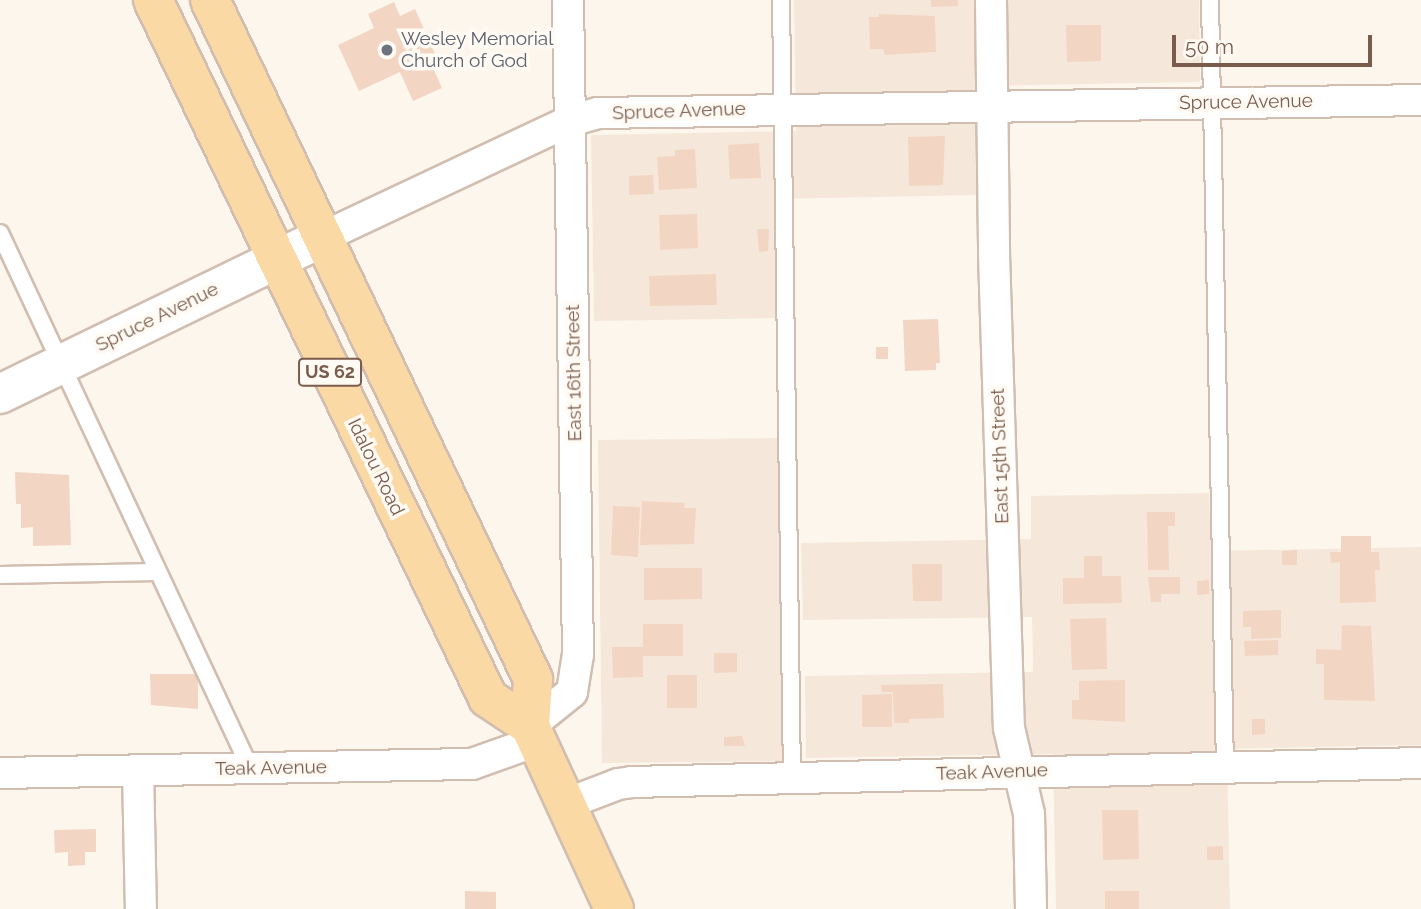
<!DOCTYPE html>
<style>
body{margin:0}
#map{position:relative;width:1421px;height:909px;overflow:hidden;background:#fdf6ec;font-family:Raleway,sans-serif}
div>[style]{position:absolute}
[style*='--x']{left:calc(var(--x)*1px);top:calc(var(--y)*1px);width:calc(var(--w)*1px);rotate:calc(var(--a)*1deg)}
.residential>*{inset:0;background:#f5e8da}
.building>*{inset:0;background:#f3d5c3}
.roads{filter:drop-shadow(2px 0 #d1beb0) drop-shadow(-2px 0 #d1beb0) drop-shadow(0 2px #d1beb0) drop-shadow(0 -2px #d1beb0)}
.lane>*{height:16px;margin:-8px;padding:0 8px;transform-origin:8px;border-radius:8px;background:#fff}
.street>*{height:30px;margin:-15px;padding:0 15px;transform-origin:15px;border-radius:15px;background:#fff}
.secondary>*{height:38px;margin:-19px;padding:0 19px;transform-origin:19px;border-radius:19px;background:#fff}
.primary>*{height:38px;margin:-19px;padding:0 19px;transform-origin:19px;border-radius:19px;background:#fbd9a5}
.dots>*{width:19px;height:19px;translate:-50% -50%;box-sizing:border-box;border:4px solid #fffaf3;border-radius:50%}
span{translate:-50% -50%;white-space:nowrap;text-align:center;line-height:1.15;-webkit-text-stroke:7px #fffaf3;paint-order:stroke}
.shield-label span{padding:2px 5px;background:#fffaf3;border:2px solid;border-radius:5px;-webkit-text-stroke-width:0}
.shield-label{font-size:18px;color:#7a5c4d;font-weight:700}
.worship-label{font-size:19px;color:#5b616d}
.left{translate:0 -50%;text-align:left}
.street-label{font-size:19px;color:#7a5c4d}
.scale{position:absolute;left:1172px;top:35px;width:200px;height:32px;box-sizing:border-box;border:4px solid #7a5c4d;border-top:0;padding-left:9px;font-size:21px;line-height:24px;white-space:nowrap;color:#7a5c4d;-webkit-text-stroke:5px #fffaf3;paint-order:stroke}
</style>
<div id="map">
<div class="residential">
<i style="clip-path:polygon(794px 0,1199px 0,1200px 82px,976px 86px,977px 195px,774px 199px,776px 318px,594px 321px,591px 135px,796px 131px)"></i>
<i style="clip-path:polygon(779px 438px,783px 761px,602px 763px,598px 440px)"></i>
<i style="clip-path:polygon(1209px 493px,1211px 551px,1421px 547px,1421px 745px,1227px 749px,1230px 909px,1056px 909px,1053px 754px,806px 758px,805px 676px,1033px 672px,1032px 617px,803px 620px,801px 543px,1031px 539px,1031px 496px)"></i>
</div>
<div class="building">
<i style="clip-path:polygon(931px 0,958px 0,958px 6px,931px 7px)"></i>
<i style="clip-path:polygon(394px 2px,400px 16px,415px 9px,436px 56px,429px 59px,442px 88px,413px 101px,400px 72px,359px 91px,338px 45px,374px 28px,368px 14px)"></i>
<i style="clip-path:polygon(879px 14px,935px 16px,936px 52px,885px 55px,883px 49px,870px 49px,869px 17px,879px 17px)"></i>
<i style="clip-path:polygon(1066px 25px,1101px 25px,1101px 61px,1067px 62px)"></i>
<i style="clip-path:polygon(945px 136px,943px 185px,909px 186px,908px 137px)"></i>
<i style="clip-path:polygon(759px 143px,761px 178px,730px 179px,728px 145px)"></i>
<i style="clip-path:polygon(695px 149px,697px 188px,659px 190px,657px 157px,675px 156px,675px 150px)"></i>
<i style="clip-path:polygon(653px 175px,654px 194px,629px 195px,629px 176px)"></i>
<i style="clip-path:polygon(697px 214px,698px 248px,660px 250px,659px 215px)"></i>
<i style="clip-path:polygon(757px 229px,769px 229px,768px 251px,759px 252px)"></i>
<i style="clip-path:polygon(716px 274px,717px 305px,650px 306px,649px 276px)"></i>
<i style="clip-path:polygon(938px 319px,940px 363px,936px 363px,936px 370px,905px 371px,903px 320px)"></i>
<i style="clip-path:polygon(876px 347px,888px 347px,888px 359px,876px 359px)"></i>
<i style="clip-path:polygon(15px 472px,69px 475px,71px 545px,33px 546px,33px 527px,21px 528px,21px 504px,16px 504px)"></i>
<i style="clip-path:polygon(642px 501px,685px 503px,684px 508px,696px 508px,694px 544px,640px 545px)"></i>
<i style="clip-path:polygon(613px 506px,640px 507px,638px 557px,611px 555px)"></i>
<i style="clip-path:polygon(1147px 512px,1175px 512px,1175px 526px,1168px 526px,1169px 570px,1148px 570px)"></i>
<i style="clip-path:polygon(1341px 536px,1371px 536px,1371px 552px,1379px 552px,1380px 570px,1375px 570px,1376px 602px,1340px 603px,1340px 562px,1331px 563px,1330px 552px,1341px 552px)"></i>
<i style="clip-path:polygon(1297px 550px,1297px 565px,1282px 565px,1282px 551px)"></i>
<i style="clip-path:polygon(1084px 556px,1102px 556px,1102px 576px,1121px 576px,1122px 603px,1063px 604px,1063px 578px,1084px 578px)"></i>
<i style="clip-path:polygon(912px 564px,942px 564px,942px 601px,913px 601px)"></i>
<i style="clip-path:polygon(644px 568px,702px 568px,702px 599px,644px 600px)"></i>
<i style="clip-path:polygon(1148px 577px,1180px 577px,1180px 594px,1161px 594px,1161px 602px,1151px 602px)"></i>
<i style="clip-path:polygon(1209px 580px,1209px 594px,1197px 595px,1197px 581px)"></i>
<i style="clip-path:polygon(1281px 610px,1281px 638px,1251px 639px,1251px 627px,1243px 627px,1243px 611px)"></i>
<i style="clip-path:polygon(1106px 618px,1107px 669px,1072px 670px,1070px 619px)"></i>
<i style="clip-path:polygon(643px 624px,683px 624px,683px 656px,643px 656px,643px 677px,613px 678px,612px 647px,643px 647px)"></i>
<i style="clip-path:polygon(1342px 625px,1371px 626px,1375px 701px,1324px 700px,1324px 664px,1316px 664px,1316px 649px,1341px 650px)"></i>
<i style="clip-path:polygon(1278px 640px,1278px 655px,1245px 656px,1244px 641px)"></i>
<i style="clip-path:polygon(714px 653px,737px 653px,737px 672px,714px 673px)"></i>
<i style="clip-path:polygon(150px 674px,198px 674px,198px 709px,151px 705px)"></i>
<i style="clip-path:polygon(667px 675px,697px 675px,697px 708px,667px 708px)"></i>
<i style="clip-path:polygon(1125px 680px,1125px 722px,1072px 719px,1072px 700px,1079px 700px,1079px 681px)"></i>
<i style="clip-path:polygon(943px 684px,944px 718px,909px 719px,909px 723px,894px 723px,893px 692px,882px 692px,881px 685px)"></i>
<i style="clip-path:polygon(892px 694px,892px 727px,862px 727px,862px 695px)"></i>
<i style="clip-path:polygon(1252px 719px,1265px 719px,1265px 734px,1252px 735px)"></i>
<i style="clip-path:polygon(742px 736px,745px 746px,724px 746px,724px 737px)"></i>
<i style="clip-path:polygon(1102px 810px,1138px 810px,1139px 859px,1103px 860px)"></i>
<i style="clip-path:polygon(96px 829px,96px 852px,85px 852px,85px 865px,68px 866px,68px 852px,55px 853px,54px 830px)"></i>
<i style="clip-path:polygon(1223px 846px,1223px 860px,1207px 860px,1207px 847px)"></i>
<i style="clip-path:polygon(465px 891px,496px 892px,496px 909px,465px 909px)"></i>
<i style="clip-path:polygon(1105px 891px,1139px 891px,1139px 909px,1105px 909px)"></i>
</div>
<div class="roads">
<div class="lane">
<i style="--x:781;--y:0;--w:780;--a:89.19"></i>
<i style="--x:1210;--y:0;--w:767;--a:88.88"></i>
<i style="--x:0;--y:233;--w:591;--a:64.95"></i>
<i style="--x:0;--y:575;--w:157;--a:-1.1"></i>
</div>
<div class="street">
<i style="--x:991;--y:0;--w:254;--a:89.3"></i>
<i style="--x:994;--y:254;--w:474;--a:88.2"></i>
<i style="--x:1009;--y:728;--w:88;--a:76.9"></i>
<i style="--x:1029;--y:814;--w:95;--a:88.8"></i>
<i style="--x:323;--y:237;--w:273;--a:-25.2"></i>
<i style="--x:570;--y:121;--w:29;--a:-16"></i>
<i style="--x:598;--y:113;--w:823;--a:-0.9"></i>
<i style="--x:530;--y:726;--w:54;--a:-39"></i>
<i style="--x:572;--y:692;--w:36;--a:-81"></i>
<i style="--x:578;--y:656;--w:656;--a:-90.87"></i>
<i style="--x:138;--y:770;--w:139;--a:88.8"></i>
<i style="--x:0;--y:773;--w:472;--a:-1.1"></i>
<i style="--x:472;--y:764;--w:69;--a:-19.5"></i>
<i style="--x:566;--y:804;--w:56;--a:-21"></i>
<i style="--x:618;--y:784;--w:14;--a:-8"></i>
<i style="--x:632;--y:782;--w:789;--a:-1.38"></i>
</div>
<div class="secondary">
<i style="--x:0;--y:394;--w:359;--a:-25.9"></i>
</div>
<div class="primary">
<i style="--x:153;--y:0;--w:774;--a:64.36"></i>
<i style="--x:488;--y:698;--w:50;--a:33.7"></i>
<i style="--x:210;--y:0;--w:752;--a:64.56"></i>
<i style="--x:533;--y:679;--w:47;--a:93.7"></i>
<i style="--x:530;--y:726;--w:201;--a:65.3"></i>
</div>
</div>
<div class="dots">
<i style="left:387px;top:50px;background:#6b7280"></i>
</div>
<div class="shield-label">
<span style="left:330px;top:372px">US 62</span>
</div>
<div class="worship-label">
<span class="left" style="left:401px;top:50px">Wesley Memorial<br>Church of God</span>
</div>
<div class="street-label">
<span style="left:1246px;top:102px;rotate:-1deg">Spruce Avenue</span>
<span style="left:679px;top:111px;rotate:-2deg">Spruce Avenue</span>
<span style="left:157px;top:317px;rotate:-26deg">Spruce Avenue</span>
<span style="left:574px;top:373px;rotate:-91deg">East 16th Street</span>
<span style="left:1000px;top:456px;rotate:-92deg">East 15th Street</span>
<span style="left:376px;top:467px;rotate:64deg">Idalou Road</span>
<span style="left:271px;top:768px;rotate:-1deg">Teak Avenue</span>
<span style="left:992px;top:772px;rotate:-2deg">Teak Avenue</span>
</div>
<div class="scale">50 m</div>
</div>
